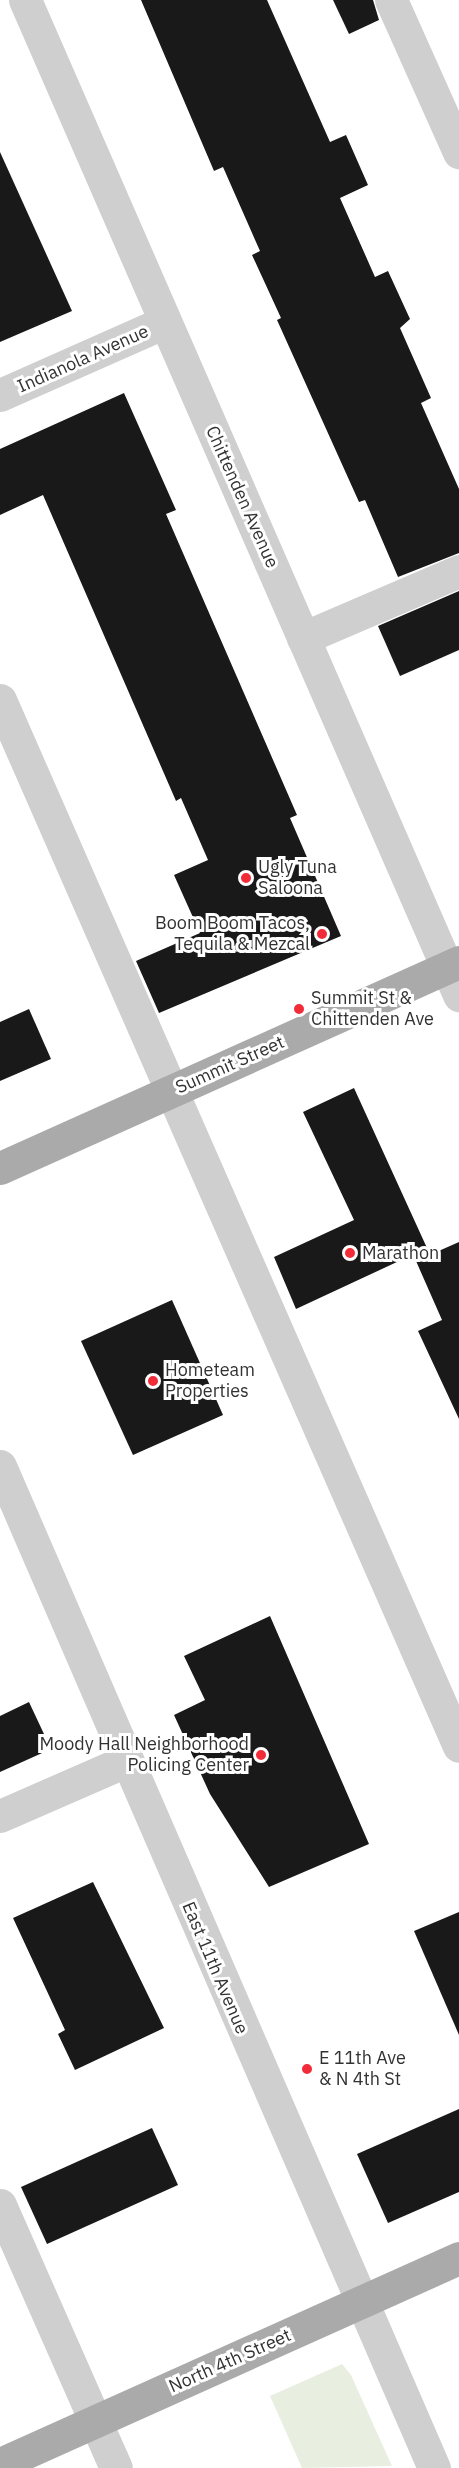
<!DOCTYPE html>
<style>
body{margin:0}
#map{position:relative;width:459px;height:2468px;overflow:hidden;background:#fff;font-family:"IBM Plex Sans",sans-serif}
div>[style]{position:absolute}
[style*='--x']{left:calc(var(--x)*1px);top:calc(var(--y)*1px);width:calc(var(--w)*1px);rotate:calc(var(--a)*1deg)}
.green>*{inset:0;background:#e8efe0}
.building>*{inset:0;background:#191919}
.minor>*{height:33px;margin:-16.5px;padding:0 16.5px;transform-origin:16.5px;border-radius:16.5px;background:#cfcfcf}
.major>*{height:33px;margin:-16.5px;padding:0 16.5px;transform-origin:16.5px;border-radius:16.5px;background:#aaa}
.dots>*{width:16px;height:16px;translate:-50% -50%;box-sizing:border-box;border:3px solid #fff;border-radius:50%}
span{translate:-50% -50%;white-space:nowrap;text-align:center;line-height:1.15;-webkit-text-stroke:6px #fff;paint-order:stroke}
.street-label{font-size:18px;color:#323232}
.poi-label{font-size:18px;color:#323232}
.left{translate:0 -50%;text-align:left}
.right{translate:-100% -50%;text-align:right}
</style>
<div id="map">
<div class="green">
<i style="clip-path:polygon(342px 2364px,351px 2375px,392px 2466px,302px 2468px,270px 2396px)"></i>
</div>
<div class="building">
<i style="clip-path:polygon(141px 0,267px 0,330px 142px,346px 135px,368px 185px,340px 198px,375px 277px,388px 271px,410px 319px,400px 328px,431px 398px,421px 403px,459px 489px,459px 553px,398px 577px,365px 500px,359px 502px,277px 320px,281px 318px,252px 255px,260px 251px,223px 167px,214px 171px)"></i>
<i style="clip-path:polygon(333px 0,373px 0,379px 20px,349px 34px)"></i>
<i style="clip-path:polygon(0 152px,72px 311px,0 342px)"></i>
<i style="clip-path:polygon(124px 393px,176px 510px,166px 514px,297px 815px,290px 818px,341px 936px,159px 1013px,136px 961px,200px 933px,174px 875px,208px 860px,181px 798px,176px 801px,43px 495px,0 515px,0 449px)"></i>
<i style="clip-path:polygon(459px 591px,459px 650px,400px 676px,378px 626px)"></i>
<i style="clip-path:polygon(29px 1009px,51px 1059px,0 1081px,0 1022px)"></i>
<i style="clip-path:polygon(354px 1088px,427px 1248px,296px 1309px,274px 1257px,354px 1220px,303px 1112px)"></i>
<i style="clip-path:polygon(459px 1242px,459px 1419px,418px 1331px,442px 1320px,416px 1261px)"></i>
<i style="clip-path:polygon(172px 1300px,223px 1415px,133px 1455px,81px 1341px)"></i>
<i style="clip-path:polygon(270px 1616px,369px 1844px,269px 1887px,210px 1794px,174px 1715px,205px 1700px,184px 1656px)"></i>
<i style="clip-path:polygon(29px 1702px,51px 1749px,0 1772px,0 1716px)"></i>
<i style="clip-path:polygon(93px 1882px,164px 2028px,75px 2070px,58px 2034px,65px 2030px,13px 1918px)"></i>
<i style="clip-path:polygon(459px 1912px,459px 2035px,414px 1931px)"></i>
<i style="clip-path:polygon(459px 2109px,459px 2192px,388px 2223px,357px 2154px)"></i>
<i style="clip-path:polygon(152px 2128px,178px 2185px,47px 2244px,21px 2187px)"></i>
</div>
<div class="minor">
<i style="--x:25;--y:0;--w:1086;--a:66.43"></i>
<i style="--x:391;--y:0;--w:167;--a:65.9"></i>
<i style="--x:0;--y:395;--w:180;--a:-23.9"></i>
<i style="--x:303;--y:638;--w:170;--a:-23.2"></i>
<i style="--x:0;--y:700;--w:1142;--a:66.31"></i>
<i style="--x:0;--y:1466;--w:1092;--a:66.58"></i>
<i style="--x:0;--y:1816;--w:137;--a:-23.6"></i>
<i style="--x:0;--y:2205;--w:287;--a:66.2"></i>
</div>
<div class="major">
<i style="--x:0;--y:1168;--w:503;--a:-24.17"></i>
<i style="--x:0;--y:2464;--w:503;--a:-24.17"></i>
</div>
<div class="dots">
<i style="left:246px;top:878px;background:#f22b38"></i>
<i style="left:322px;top:934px;background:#f22b38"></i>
<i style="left:299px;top:1009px;background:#f22b38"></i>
<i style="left:350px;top:1253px;background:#f22b38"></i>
<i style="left:153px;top:1381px;background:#f22b38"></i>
<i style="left:261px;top:1755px;background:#f22b38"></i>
<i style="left:307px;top:2069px;background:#f22b38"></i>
</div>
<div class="street-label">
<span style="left:83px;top:359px;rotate:-24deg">Indianola Avenue</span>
<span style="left:242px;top:497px;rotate:66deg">Chittenden Avenue</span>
<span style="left:230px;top:1065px;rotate:-24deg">Summit Street</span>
<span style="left:215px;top:1968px;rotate:67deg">East 11th Avenue</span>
<span style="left:230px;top:2361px;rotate:-24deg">North 4th Street</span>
</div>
<div class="poi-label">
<span class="left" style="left:258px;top:878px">Ugly Tuna<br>Saloona</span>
<span class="right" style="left:310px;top:934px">Boom Boom Tacos,<br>Tequila &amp; Mezcal</span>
<span class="left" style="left:311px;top:1009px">Summit St &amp;<br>Chittenden Ave</span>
<span class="left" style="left:362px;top:1253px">Marathon</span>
<span class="left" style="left:165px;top:1381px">Hometeam<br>Properties</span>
<span class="right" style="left:249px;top:1755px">Moody Hall Neighborhood<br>Policing Center</span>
<span class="left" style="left:319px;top:2069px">E 11th Ave<br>&amp; N 4th St</span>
</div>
</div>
